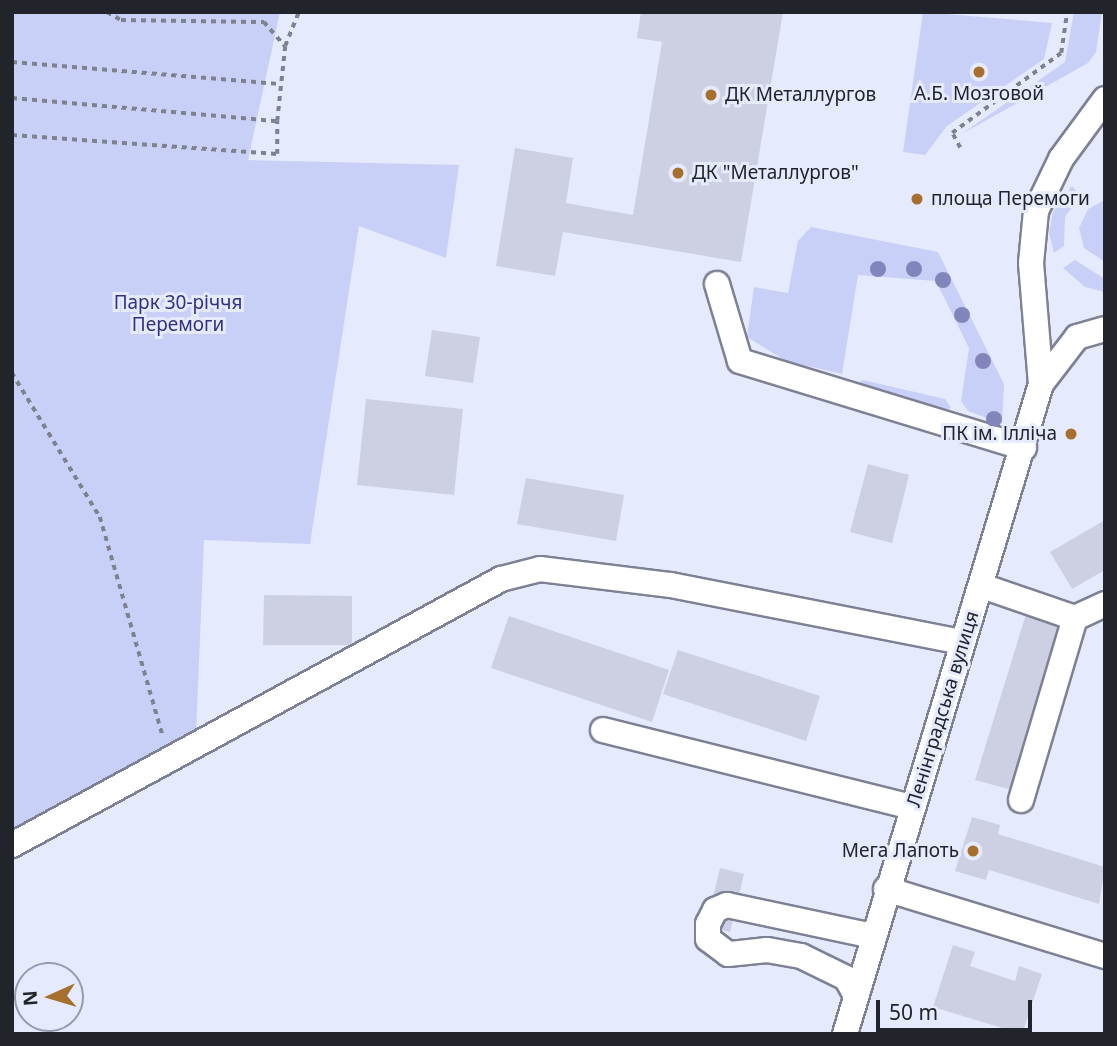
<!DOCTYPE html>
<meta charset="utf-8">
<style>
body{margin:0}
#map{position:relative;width:1117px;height:1046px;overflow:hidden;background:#e6eafd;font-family:"Noto Sans",sans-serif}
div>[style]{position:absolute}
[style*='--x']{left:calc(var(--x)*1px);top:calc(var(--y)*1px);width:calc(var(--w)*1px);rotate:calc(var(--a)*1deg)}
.green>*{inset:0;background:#c9d0f7}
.building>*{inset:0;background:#cdd0e3}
.path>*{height:3.5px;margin-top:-1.75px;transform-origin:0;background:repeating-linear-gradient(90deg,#7e818e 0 5px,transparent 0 10px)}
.roads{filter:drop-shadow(2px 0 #7e8193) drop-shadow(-2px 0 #7e8193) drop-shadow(0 2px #7e8193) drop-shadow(0 -2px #7e8193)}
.minor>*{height:24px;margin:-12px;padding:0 12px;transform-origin:12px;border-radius:12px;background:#fff}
.trees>*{width:16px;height:16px;margin:-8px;border-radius:50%;background:#8285ba}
.dots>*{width:19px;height:19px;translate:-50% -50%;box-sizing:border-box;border:4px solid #e6eafd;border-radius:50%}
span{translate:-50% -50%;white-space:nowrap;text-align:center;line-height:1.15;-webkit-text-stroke:6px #e6eafd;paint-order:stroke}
.poi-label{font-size:19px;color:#22242b}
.left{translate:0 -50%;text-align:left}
.right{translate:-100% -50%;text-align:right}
.park-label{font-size:19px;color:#303284}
.street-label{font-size:19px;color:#22242b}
.frame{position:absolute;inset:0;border:14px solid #22242b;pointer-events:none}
.north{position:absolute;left:14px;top:962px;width:70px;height:70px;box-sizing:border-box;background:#e6eafd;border:2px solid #989ba9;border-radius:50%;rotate:266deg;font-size:19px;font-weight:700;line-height:28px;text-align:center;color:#22242b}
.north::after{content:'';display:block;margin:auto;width:24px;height:32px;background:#a76f2d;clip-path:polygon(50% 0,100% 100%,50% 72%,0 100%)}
.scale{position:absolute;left:876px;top:1000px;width:156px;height:32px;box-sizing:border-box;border:4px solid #22242b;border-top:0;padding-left:9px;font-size:21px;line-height:24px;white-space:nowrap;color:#22242b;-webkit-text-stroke:5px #e6eafd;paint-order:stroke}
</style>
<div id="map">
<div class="green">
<i style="clip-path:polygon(12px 12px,280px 12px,248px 160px,459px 165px,446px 258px,359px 226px,310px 544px,204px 540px,196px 735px,12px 834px)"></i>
<i style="clip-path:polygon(923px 12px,1052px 23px,1044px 59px,947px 126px,925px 155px,903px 152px)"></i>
<i style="clip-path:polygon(1074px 12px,1102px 12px,1096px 52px,1088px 63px,960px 135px,1065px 62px)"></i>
<i style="clip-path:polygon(1072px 186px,1080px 195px,1065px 217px,1064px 246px,1054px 253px,1049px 233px,1053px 212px)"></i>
<i style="clip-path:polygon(1105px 200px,1105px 262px,1084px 248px,1079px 228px,1088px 209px)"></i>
<i style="clip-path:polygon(811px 227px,938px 252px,1004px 384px,1002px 424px,968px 411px,961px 401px,969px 348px,936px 281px,858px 275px,842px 374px,786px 361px,747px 337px,754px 287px,788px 293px,798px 241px)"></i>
<i style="clip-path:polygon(1075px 260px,1105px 279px,1105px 292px,1085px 287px,1063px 268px)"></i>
<i style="clip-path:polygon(863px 380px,945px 399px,951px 408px,943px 411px,856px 384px)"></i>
</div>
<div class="building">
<i style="clip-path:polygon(641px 12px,783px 12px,741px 262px,563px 232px,555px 276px,496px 266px,515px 148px,573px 158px,566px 203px,633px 215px,662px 42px,637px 38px)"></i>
<i style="clip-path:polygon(432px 330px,480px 337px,473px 383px,425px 376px)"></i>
<i style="clip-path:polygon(366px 399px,463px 409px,454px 495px,357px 485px)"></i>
<i style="clip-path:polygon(868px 464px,909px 475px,892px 543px,850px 532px)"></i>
<i style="clip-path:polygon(526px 478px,624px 495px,616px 541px,517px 524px)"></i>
<i style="clip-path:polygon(1105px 520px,1105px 570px,1072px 589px,1050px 552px)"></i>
<i style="clip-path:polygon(264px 595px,352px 596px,352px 645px,263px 645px)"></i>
<i style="clip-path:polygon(1026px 614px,1063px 625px,1012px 790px,975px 780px)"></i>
<i style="clip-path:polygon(509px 616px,669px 670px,652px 722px,491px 668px)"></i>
<i style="clip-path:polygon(678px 650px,820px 696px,806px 741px,663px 694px)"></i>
<i style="clip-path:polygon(972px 817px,1000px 825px,998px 834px,1105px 867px,1099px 904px,989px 870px,986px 880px,955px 871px)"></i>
<i style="clip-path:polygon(720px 868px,744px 874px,730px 932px,706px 927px)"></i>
<i style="clip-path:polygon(953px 945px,975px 952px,970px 966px,1015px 981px,1019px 966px,1042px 974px,1022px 1034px,933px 1007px)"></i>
</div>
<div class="path">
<i style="--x:107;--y:12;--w:16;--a:30"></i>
<i style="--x:121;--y:20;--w:143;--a:0.8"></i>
<i style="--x:264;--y:22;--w:32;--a:49"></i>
<i style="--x:12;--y:62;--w:270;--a:4.7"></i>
<i style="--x:12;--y:98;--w:266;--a:5"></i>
<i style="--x:277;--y:121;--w:75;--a:-83.9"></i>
<i style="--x:285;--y:46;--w:37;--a:-68"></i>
<i style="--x:12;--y:135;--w:266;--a:4.1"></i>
<i style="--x:277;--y:154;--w:33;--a:-90"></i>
<i style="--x:960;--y:148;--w:17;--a:-118"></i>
<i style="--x:952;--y:133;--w:135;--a:-36.3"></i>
<i style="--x:1061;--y:53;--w:41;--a:-81.7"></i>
<i style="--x:12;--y:373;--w:169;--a:58.6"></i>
<i style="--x:100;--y:517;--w:228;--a:74"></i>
</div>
<div class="roads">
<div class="minor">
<i style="--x:1105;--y:99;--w:74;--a:126.3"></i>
<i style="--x:1061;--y:159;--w:58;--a:115.7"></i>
<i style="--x:1036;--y:211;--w:52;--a:95.5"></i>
<i style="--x:1031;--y:263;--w:121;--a:85.3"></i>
<i style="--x:1041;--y:384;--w:59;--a:-52.5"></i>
<i style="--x:1077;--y:337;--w:29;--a:-16"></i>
<i style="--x:717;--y:284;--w:80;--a:73.4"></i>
<i style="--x:740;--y:361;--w:297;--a:17"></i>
<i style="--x:982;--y:586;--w:98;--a:19"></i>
<i style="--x:1075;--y:618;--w:33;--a:-25"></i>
<i style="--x:603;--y:730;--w:318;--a:14"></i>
<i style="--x:1021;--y:800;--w:190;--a:-73.5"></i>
<i style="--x:12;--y:845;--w:557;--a:-28.54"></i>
<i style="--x:501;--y:579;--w:40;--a:-14.4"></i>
<i style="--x:540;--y:569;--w:132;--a:7"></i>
<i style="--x:671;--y:585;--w:297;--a:11.1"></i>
<i style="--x:886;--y:889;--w:229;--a:17"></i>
<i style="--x:855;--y:994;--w:18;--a:-119"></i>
<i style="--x:846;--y:978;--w:50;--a:-153.9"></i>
<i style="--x:801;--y:956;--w:35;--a:-170"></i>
<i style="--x:767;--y:950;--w:39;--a:174"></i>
<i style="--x:728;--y:954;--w:25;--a:-143"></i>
<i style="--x:708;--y:939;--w:15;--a:-90"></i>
<i style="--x:708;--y:924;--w:16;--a:-63"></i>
<i style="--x:715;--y:910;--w:13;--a:-23"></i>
<i style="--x:727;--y:905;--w:149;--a:12"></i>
<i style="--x:845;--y:1034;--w:679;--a:-73.22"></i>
</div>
</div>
<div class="trees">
<i style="left:878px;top:269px"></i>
<i style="left:914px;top:269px"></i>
<i style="left:943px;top:280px"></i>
<i style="left:962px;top:315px"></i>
<i style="left:983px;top:361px"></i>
<i style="left:994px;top:419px"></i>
</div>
<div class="dots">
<i style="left:979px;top:72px;background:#a76f2d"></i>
<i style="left:711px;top:95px;background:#a76f2d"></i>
<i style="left:678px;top:173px;background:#a76f2d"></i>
<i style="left:917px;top:199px;background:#a76f2d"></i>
<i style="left:1071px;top:434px;background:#a76f2d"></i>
<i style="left:973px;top:851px;background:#a76f2d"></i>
</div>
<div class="poi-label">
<span style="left:979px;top:94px">А.Б. Мозговой</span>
<span class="left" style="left:725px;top:95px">ДК Металлургов</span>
<span class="left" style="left:692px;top:173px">ДК "Металлургов"</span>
<span class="left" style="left:931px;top:199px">площа Перемоги</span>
<span class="right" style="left:1057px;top:434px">ПК ім. Ілліча</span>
<span class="right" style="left:959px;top:851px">Мега Лапоть</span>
</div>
<div class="park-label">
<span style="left:178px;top:314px">Парк 30-річчя<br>Перемоги</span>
</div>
<div class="street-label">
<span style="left:943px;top:709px;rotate:-73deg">Ленінградська вулиця</span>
</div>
<div class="frame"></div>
<div class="north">N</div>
<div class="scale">50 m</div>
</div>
